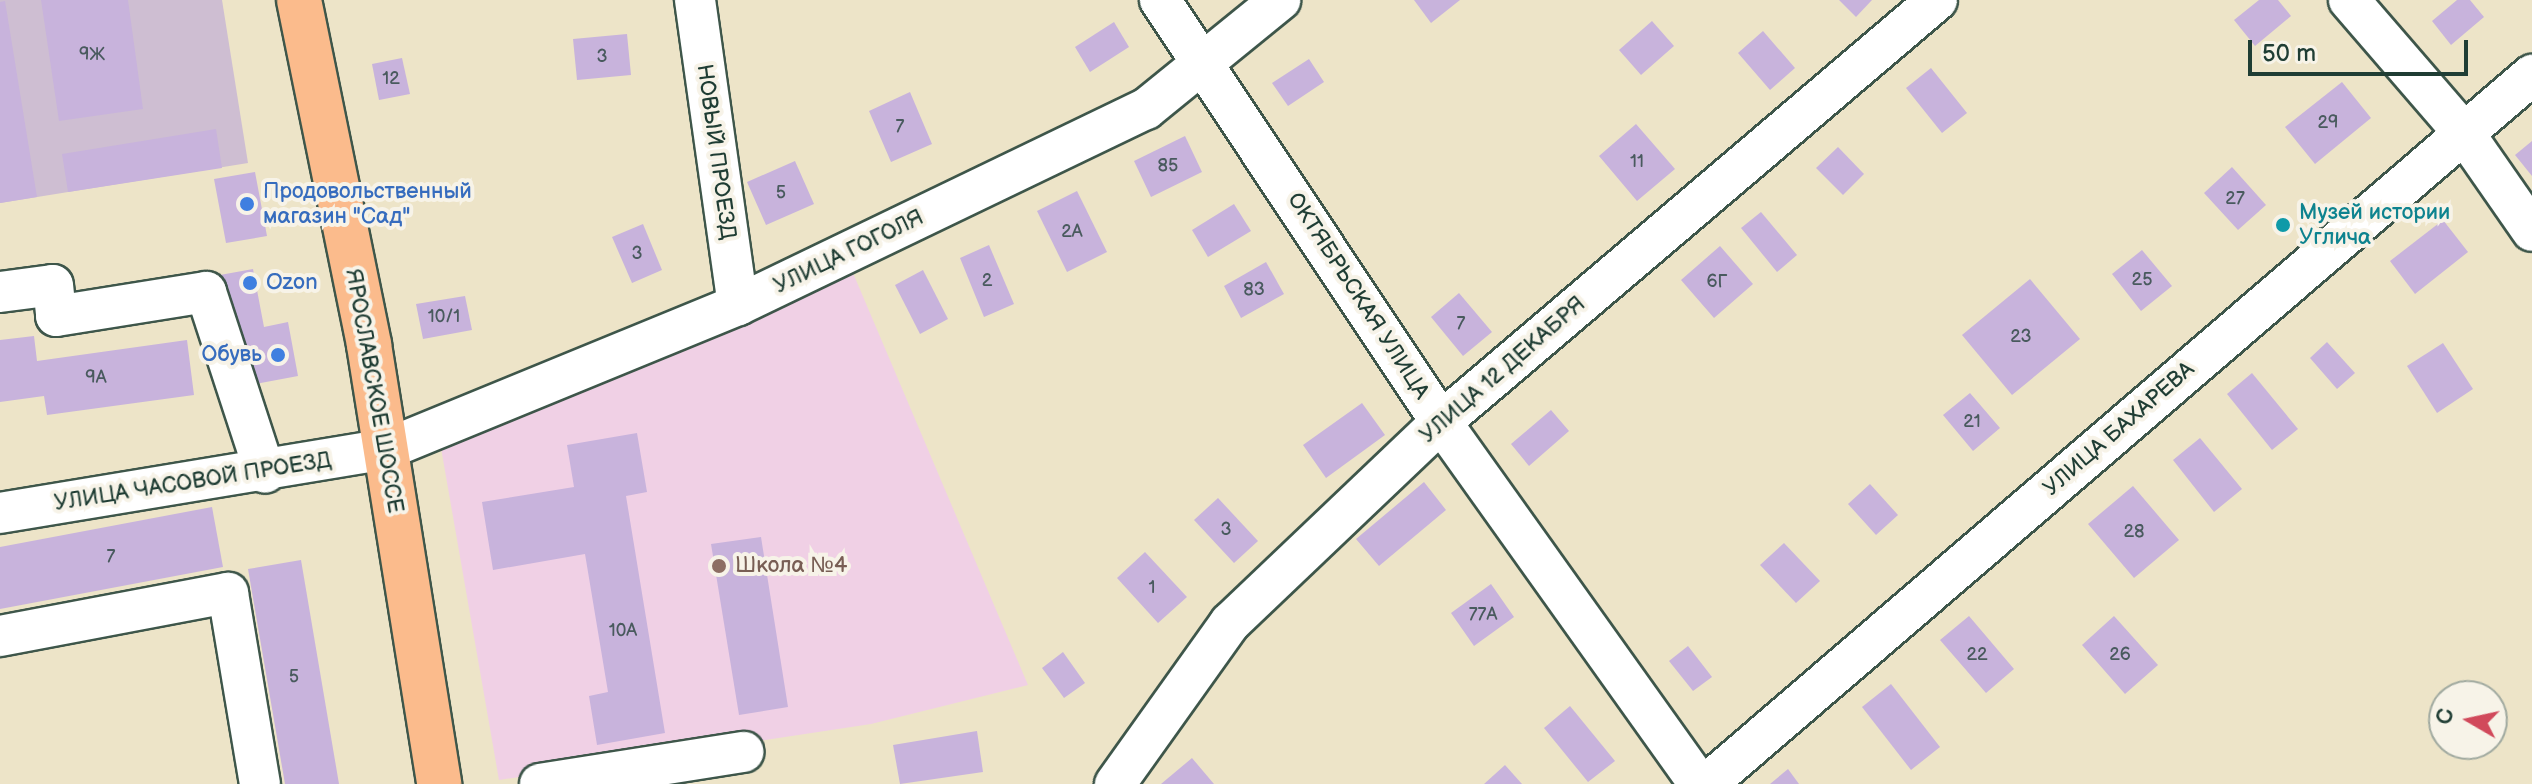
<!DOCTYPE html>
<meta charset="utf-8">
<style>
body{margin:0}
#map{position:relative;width:2532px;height:784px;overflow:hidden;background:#ede4c8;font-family:"Balsamiq Sans",sans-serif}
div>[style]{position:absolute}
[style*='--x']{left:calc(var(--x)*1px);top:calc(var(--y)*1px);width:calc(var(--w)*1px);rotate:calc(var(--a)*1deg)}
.built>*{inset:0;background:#f0d0e5}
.industrial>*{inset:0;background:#cebed2}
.building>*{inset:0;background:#c8b3dc}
.roads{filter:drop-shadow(2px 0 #3e564a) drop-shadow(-2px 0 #3e564a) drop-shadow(0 2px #3e564a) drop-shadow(0 -2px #3e564a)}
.minor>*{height:40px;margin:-20px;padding:0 20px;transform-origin:20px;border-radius:20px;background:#fff}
.major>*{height:44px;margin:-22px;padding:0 22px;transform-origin:22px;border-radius:22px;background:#fbbb8c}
.dots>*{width:22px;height:22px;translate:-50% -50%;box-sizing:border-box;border:4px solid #f7f3e8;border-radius:50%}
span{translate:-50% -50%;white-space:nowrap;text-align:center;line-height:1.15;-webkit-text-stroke:8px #f7f3e8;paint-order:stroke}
.number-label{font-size:18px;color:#495a5e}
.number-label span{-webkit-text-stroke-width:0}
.street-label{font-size:22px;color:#1f3d34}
.shop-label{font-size:22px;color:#366cbe}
.left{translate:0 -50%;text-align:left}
.right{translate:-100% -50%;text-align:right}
.culture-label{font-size:22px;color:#0d838f}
.education-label{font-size:22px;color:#785e54}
.north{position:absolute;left:2428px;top:680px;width:80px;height:80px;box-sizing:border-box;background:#f7f3e8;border:2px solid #a1aaa0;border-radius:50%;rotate:279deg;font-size:22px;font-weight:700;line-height:32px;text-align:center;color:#1f3d34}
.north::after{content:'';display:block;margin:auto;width:28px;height:36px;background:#d1495b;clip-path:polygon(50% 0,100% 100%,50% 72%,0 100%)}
.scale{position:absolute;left:2248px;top:40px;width:220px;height:36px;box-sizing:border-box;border:4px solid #1f3d34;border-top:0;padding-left:10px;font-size:24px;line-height:28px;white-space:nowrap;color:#1f3d34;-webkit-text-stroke:6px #f7f3e8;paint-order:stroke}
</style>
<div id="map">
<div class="built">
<i style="clip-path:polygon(853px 273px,1028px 685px,871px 724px,499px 780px,441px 448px)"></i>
</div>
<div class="industrial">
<i style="clip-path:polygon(0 0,222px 0,248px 163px,0 203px)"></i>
</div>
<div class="building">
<i style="clip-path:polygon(41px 0,128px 0,143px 109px,59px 121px)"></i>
<i style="clip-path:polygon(1414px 0,1460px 0,1431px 23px)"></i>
<i style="clip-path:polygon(1839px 0,1872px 0,1856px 17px)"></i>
<i style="clip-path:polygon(2259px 0,2278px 0,2291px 16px,2255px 46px,2234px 20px)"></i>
<i style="clip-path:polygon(2457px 0,2470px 0,2484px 17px,2451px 45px,2432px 21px)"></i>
<i style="clip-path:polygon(5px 1px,37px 197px,0 203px,0 2px)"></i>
<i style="clip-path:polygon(1652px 21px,1674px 46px,1641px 75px,1619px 50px)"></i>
<i style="clip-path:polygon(1114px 22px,1129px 47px,1090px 72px,1075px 47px)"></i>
<i style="clip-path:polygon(1763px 31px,1795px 68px,1770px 90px,1738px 53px)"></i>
<i style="clip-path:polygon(627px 34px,631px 75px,577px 80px,573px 39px)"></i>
<i style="clip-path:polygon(402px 58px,410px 94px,379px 100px,372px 64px)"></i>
<i style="clip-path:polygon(1309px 59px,1324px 82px,1288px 106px,1272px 83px)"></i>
<i style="clip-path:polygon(1931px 68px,1967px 113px,1942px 133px,1906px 88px)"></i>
<i style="clip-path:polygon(2342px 82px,2371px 118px,2315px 164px,2285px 127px)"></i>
<i style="clip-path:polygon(910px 92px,932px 144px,891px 162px,869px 111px)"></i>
<i style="clip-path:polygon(1636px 124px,1675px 169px,1637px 201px,1599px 156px)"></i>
<i style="clip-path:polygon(216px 129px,222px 168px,68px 192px,62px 154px)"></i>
<i style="clip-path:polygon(1185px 136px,1202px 172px,1151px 197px,1134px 161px)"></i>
<i style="clip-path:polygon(2532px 141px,2532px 176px,2515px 155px)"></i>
<i style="clip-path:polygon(1838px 147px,1864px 174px,1843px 195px,1816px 168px)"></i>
<i style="clip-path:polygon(795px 161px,814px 204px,766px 225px,747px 182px)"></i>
<i style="clip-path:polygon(2232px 167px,2266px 205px,2238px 230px,2204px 193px)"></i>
<i style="clip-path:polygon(255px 172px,267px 236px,226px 243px,214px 179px)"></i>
<i style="clip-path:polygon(1077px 191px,1107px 252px,1067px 272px,1037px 211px)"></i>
<i style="clip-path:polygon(1234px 204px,1251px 231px,1208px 257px,1192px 230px)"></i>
<i style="clip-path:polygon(1761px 212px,1797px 255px,1777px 272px,1741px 228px)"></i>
<i style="clip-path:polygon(2443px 220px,2468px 252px,2415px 294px,2390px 261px)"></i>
<i style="clip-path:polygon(643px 224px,662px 270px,632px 283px,612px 237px)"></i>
<i style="clip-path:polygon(989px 245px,1014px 304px,984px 317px,960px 258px)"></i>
<i style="clip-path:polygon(1720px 246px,1753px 284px,1714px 318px,1681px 280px)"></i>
<i style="clip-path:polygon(2142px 250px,2172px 286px,2141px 311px,2112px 274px)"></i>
<i style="clip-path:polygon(1266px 262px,1284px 294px,1241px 318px,1224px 286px)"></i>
<i style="clip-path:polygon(253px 269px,264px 327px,288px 322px,298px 376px,240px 387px,220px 275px)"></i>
<i style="clip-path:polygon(923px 270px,948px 319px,920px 334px,895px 285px)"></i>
<i style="clip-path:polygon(2030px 279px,2080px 339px,2012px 395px,1962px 335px)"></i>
<i style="clip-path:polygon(1459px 293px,1492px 332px,1463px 356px,1431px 317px)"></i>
<i style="clip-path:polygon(465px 296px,472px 330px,423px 339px,416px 304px)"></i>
<i style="clip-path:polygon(34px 336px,37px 361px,187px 340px,194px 395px,47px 415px,44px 396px,0 402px,0 340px)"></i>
<i style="clip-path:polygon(2327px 342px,2355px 373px,2337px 389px,2310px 358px)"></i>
<i style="clip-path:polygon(2443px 343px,2473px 389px,2437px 413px,2407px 366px)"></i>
<i style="clip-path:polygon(2252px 373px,2298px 429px,2272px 450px,2227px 394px)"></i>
<i style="clip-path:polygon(1970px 393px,2000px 428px,1973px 451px,1943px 415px)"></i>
<i style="clip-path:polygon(1362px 403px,1385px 435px,1326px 478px,1303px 445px)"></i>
<i style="clip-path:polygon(1551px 410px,1569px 431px,1529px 466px,1511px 444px)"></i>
<i style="clip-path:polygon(637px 433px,647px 492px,626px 496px,665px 733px,597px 745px,589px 696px,608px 692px,585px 554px,493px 570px,482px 502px,574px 487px,567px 445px)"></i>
<i style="clip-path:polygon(2200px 438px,2242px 489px,2214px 512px,2173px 460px)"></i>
<i style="clip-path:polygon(1424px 482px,1446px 510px,1379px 566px,1356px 539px)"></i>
<i style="clip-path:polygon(1870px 484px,1898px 515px,1876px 535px,1848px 504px)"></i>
<i style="clip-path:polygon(2133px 486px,2179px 540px,2134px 578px,2088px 524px)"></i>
<i style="clip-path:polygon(1218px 498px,1258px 541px,1234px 563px,1194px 520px)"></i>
<i style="clip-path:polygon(212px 507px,223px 567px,0 609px,0 547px)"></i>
<i style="clip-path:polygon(761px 537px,788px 707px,739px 715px,711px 544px)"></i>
<i style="clip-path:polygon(1784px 543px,1820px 581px,1796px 603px,1760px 565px)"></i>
<i style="clip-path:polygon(1145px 552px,1187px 597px,1158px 623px,1117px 578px)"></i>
<i style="clip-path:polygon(301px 560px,339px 784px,285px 784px,248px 569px)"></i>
<i style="clip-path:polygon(1491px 584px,1514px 617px,1474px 646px,1451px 613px)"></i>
<i style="clip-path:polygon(1969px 616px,2014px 669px,1986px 693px,1940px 640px)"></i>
<i style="clip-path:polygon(2114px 616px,2158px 665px,2125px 694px,2082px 645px)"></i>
<i style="clip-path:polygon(1688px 646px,1712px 677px,1693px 691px,1669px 661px)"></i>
<i style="clip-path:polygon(1063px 652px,1085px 683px,1064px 698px,1042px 668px)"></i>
<i style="clip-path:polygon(1891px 684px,1940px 747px,1911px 770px,1862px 707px)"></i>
<i style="clip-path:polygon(1570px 706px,1615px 761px,1588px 782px,1544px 728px)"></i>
<i style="clip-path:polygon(977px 731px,983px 772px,900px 784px,893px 745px)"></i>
<i style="clip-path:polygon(1192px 758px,1214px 784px,1161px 784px)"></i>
<i style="clip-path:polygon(1505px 765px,1522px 784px,1484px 784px)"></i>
<i style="clip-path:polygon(1788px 769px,1799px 784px,1770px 784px)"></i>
</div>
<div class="roads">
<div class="minor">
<i style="--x:695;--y:0;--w:308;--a:82"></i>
<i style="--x:1160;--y:0;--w:507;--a:56.34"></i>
<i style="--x:1441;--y:422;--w:445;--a:54.5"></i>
<i style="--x:2349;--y:0;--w:176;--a:49.2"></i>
<i style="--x:2464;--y:133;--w:119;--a:55.2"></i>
<i style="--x:0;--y:292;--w:53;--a:-7.5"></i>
<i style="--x:53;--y:285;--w:31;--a:84"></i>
<i style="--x:56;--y:316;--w:152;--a:-9.1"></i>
<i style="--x:206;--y:292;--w:190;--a:71.9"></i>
<i style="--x:0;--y:513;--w:392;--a:-9.4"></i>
<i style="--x:387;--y:449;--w:379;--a:-22.3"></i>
<i style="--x:738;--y:305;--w:453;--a:-25.7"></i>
<i style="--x:1146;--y:109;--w:173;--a:-39.1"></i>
<i style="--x:0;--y:636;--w:232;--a:-10.7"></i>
<i style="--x:228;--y:593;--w:194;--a:80.5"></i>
<i style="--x:540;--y:784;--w:206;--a:-9"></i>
<i style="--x:1115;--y:784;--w:198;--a:-54.5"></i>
<i style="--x:1230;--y:623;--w:291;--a:-43.6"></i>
<i style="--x:1441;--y:422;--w:651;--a:-40.39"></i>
<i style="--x:1707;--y:784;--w:1088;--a:-40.68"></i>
</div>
<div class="major">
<i style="--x:299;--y:0;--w:352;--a:78.5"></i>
<i style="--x:369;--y:345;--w:445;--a:80.9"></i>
</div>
</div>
<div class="dots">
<i style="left:247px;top:204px;background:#3f7fe0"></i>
<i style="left:2283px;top:225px;background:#0f9aa8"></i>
<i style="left:250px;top:283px;background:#3f7fe0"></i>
<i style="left:278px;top:355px;background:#3f7fe0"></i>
<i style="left:719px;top:566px;background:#8d6e63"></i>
</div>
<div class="number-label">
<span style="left:92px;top:55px">9Ж</span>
<span style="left:602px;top:57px">3</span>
<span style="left:391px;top:79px">12</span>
<span style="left:2328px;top:123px">29</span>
<span style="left:900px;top:127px">7</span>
<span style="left:1637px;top:162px">11</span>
<span style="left:1168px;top:166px">85</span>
<span style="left:781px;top:193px">5</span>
<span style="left:2235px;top:199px">27</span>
<span style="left:1072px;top:232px">2А</span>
<span style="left:637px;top:254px">3</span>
<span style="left:2142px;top:280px">25</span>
<span style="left:987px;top:281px">2</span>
<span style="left:1717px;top:282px">6Г</span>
<span style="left:1254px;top:290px">83</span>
<span style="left:444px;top:317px">10/1</span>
<span style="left:1461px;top:324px">7</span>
<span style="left:2021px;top:337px">23</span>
<span style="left:96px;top:378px">9А</span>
<span style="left:1972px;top:422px">21</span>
<span style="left:1226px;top:530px">3</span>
<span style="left:2134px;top:532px">28</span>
<span style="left:111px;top:557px">7</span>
<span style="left:1152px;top:588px">1</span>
<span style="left:1483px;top:615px">77А</span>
<span style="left:623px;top:631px">10А</span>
<span style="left:1977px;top:655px">22</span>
<span style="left:2120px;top:655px">26</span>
<span style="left:294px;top:677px">5</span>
</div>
<div class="street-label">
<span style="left:716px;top:152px;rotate:82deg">НОВЫЙ ПРОЕЗД</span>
<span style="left:849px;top:252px;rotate:-26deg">УЛИЦА ГОГОЛЯ</span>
<span style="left:1358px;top:296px;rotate:57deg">ОКТЯБРЬСКАЯ УЛИЦА</span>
<span style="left:1503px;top:370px;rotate:-41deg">УЛИЦА 12 ДЕКАБРЯ</span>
<span style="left:374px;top:391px;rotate:80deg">ЯРОСЛАВСКОЕ ШОССЕ</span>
<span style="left:2119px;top:429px;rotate:-41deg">УЛИЦА БАХАРЕВА</span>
<span style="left:193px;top:482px;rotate:-9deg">УЛИЦА ЧАСОВОЙ ПРОЕЗД</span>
</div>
<div class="shop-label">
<span class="left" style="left:263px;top:204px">Продовольственный<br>магазин "Сад"</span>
<span class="left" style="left:266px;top:283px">Ozon</span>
<span class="right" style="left:262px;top:355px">Обувь</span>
</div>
<div class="culture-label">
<span class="left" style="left:2299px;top:225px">Музей истории<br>Углича</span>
</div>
<div class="education-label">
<span class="left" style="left:735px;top:566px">Школа №4</span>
</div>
<div class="north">С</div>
<div class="scale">50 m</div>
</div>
